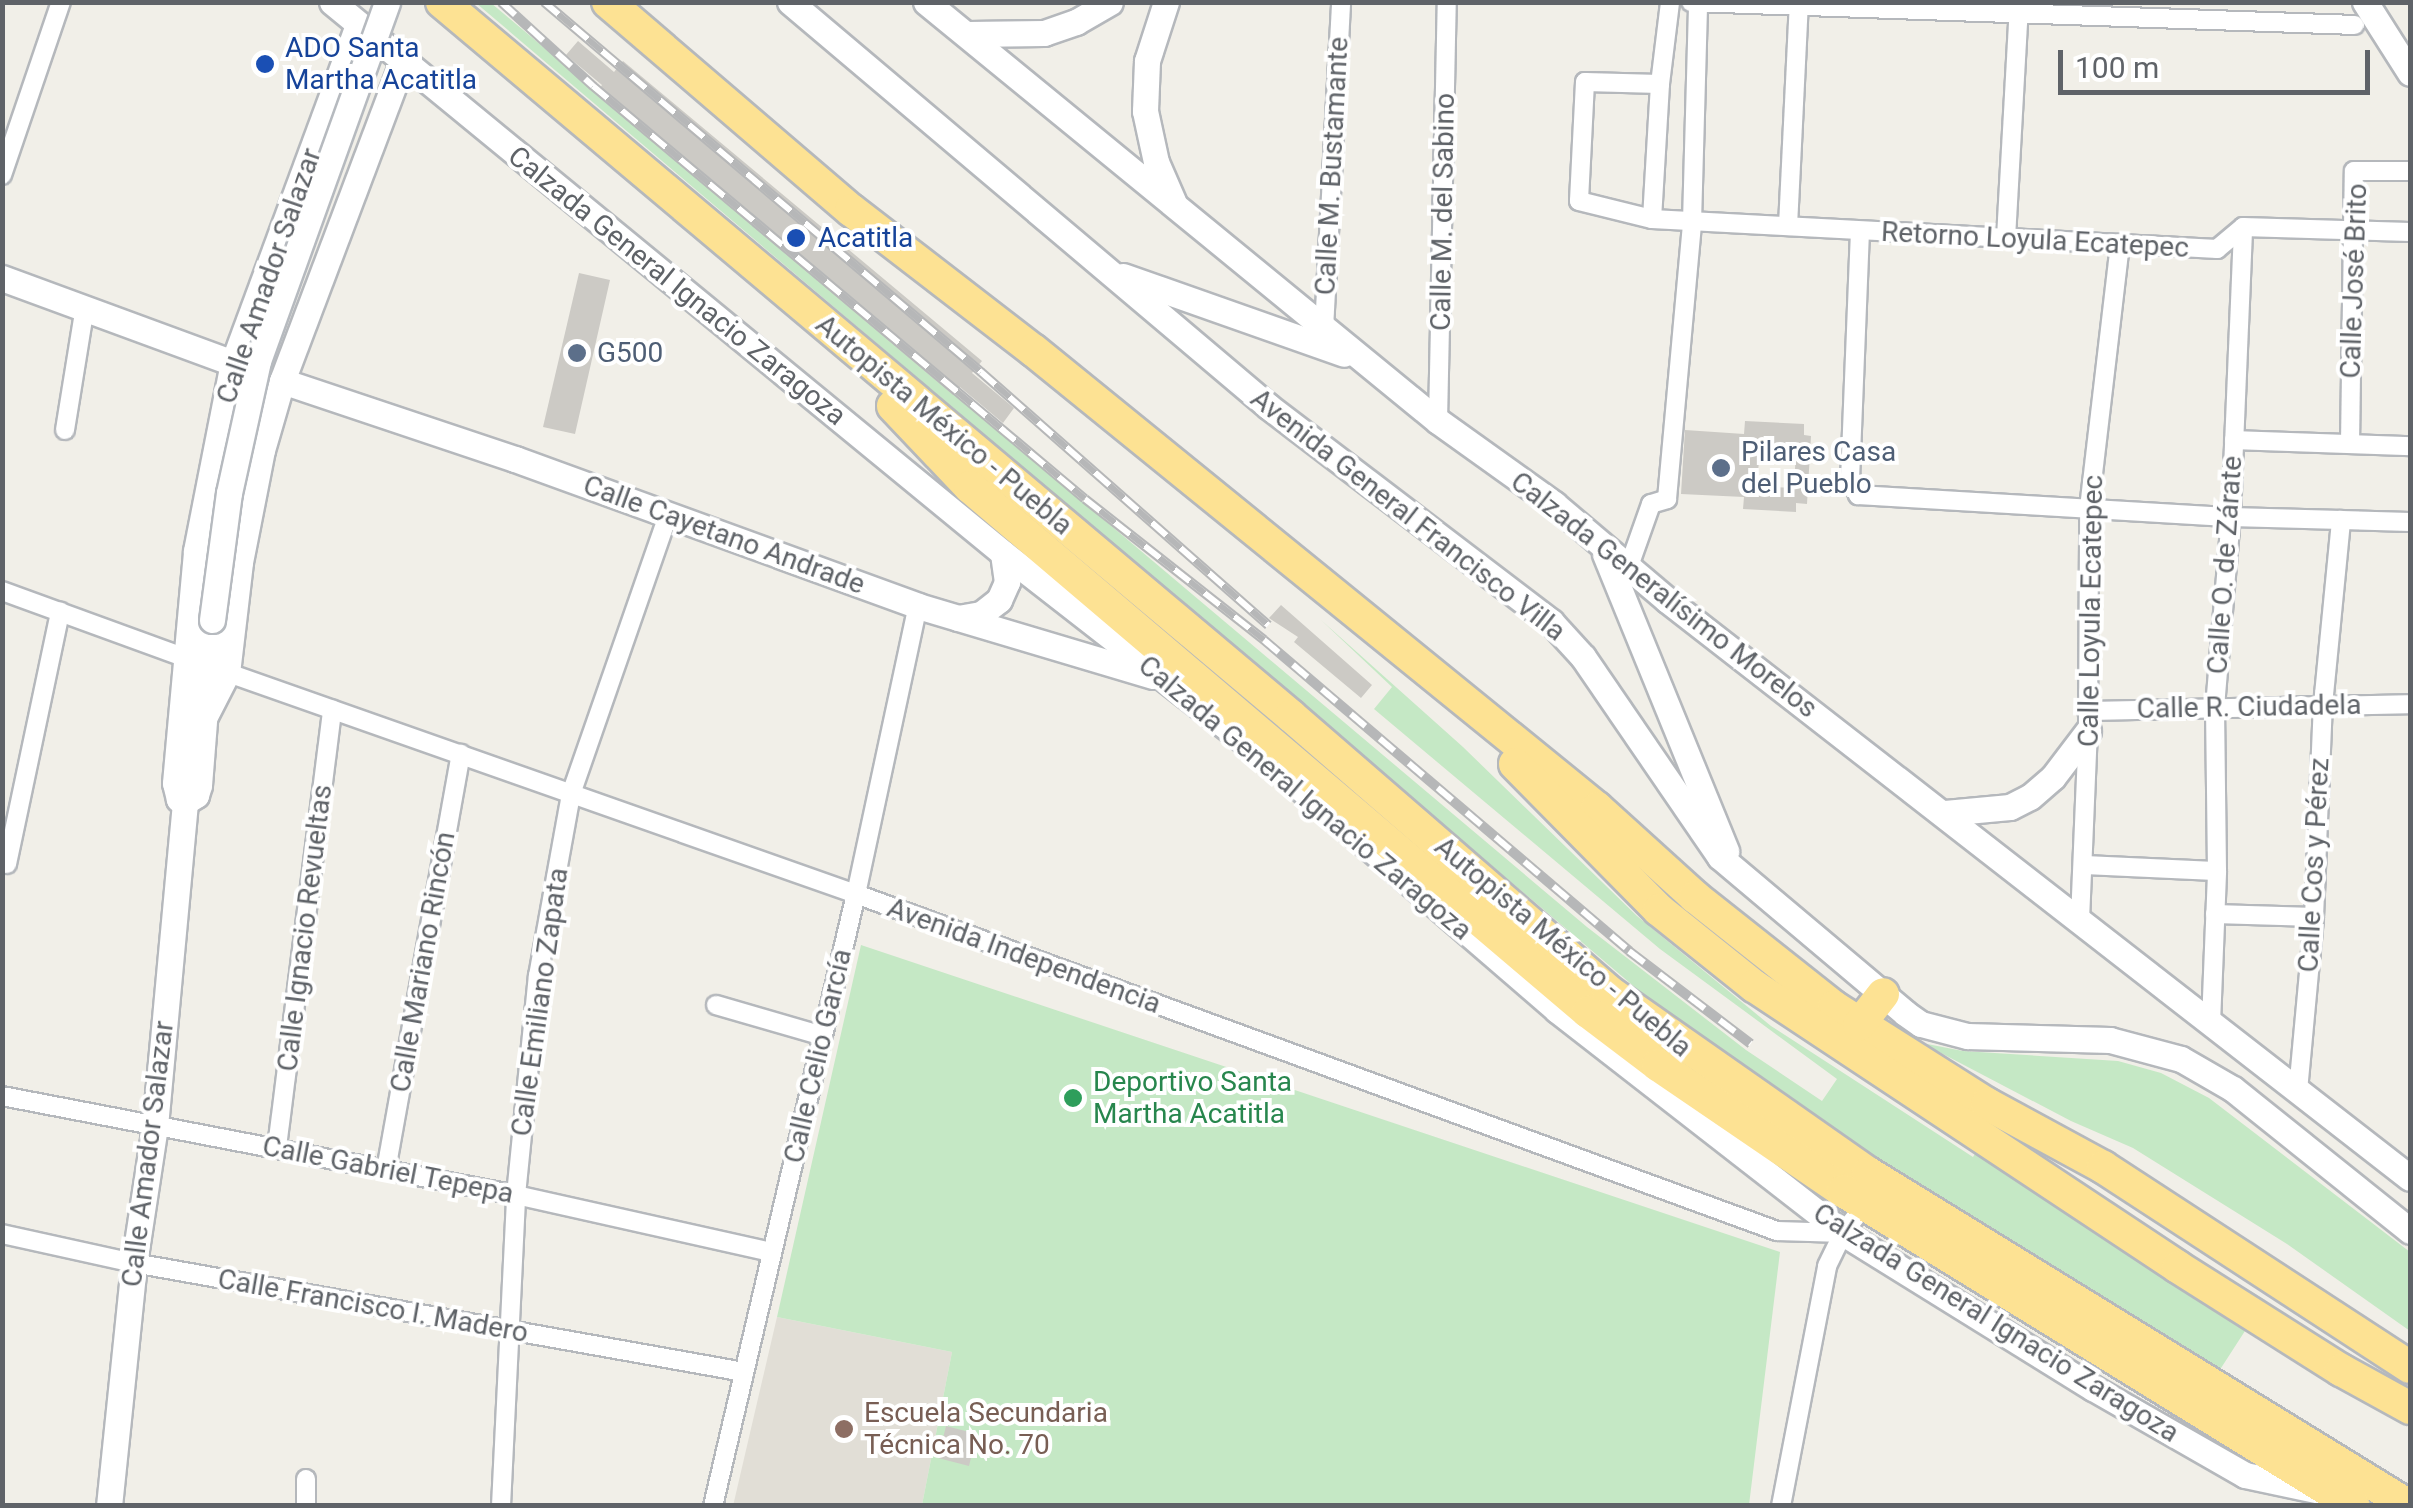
<!DOCTYPE html>
<meta charset="utf-8">
<style>
body{margin:0}
#map{position:relative;width:2413px;height:1508px;overflow:hidden;background:#f1efe8;font-family:Roboto,sans-serif}
div>[style]{position:absolute}
[style*='--x']{left:calc(var(--x)*1px);top:calc(var(--y)*1px);width:calc(var(--w)*1px);rotate:calc(var(--a)*1deg)}
.education>*{inset:0;background:#e1ded6}
.green>*{inset:0;background:#c5e8c5}
.building>*{inset:0;background:#cccac5}
.roads{filter:drop-shadow(2px 0 #b5b8bc) drop-shadow(-2px 0 #b5b8bc) drop-shadow(0 2px #b5b8bc) drop-shadow(0 -2px #b5b8bc)}
.street>*{height:18px;margin:-9px;padding:0 9px;transform-origin:9px;border-radius:9px;background:#fff}
.secondary>*{height:25px;margin:-12.5px;padding:0 12.5px;transform-origin:12.5px;border-radius:12.5px;background:#fff}
.highway>*{height:32px;margin:-16px;padding:0 16px;transform-origin:16px;border-radius:16px;background:#fde293}
.rail>*{height:10px;margin-top:-5px;transform-origin:0;background:repeating-linear-gradient(90deg,#fff 0 19px,#b6b7b8 0 38px);box-sizing:border-box;border-block:2px solid #b6b7b8}
.bridges{filter:drop-shadow(2px 0 #b6babf) drop-shadow(-2px 0 #b6babf) drop-shadow(0 2px #b6babf) drop-shadow(0 -2px #b6babf)}
.secondary-bridge>*{height:25px;margin:-12.5px;padding:0 12.5px;transform-origin:12.5px;border-radius:12.5px;background:#fff}
.dots>*{width:28px;height:28px;translate:-50% -50%;box-sizing:border-box;border:5px solid #fff;border-radius:50%}
span{translate:-50% -50%;white-space:nowrap;text-align:center;line-height:1.15;-webkit-text-stroke:8px #fff;paint-order:stroke}
.transit-label{font-size:28px;color:#164399}
.left{translate:0 -50%;text-align:left}
.street-label{font-size:28px;color:#5f6368}
.service-label{font-size:28px;color:#4e5e75}
.leisure-label{font-size:28px;color:#27864d}
.education-label{font-size:28px;color:#785e54}
.frame{position:absolute;inset:0;border:5px solid #5f6368;pointer-events:none}
.scale{position:absolute;left:2058px;top:50px;width:312px;height:45px;box-sizing:border-box;border:5px solid #5f6368;border-top:0;padding-left:12px;font-size:30px;line-height:35px;white-space:nowrap;color:#5f6368;-webkit-text-stroke:8px #fff;paint-order:stroke}
</style>
<div id="map">
<div class="education">
<i style="clip-path:polygon(777px 1317px,952px 1352px,922px 1505px,733px 1506px)"></i>
</div>
<div class="green">
<i style="clip-path:polygon(476px 3px,491px 3px,1587px 927px,1746px 1050px,1822px 1101px,1837px 1079px,1660px 949px,1374px 709px,1392px 687px,1321px 620px,1463px 747px,1637px 916px,1771px 1026px,1973px 1157px,1988px 1131px,2265px 1300px,2201px 1399px,1670px 1017px)"></i>
<i style="clip-path:polygon(861px 945px,1780px 1252px,1749px 1505px,922px 1505px,952px 1352px,777px 1317px)"></i>
<i style="clip-path:polygon(1922px 1043px,1963px 1051px,2118px 1061px,2161px 1073px,2209px 1098px,2410px 1252px,2410px 1331px,2287px 1244px,2133px 1148px,2071px 1121px)"></i>
</div>
<div class="building">
<i style="clip-path:polygon(578px 41px,614px 72px,623px 61px,982px 361px,972px 373px,1014px 408px,1003px 423px,960px 387px,953px 395px,596px 94px,602px 85px,566px 55px)"></i>
<i style="clip-path:polygon(579px 273px,610px 280px,575px 434px,543px 427px)"></i>
<i style="clip-path:polygon(evenodd,1745px 421px,1804px 424px,1804px 435px,1811px 436px,1807px 504px,1796px 503px,1796px 512px,1743px 509px,1744px 497px,1681px 494px,1685px 430px,1744px 434px,1745px 421px,1760px 447px,1796px 450px,1794px 488px,1757px 486px,1760px 447px)"></i>
<i style="clip-path:polygon(1281px 605px,1372px 685px,1361px 698px,1294px 642px,1298px 637px,1269px 618px)"></i>
<i style="clip-path:polygon(946px 1426px,977px 1434px,969px 1466px,938px 1458px)"></i>
</div>
<div class="roads">
<div class="street">
<i style="--x:1691;--y:2;--w:664;--a:1.98"></i>
<i style="--x:1660;--y:84;--w:83;--a:-83"></i>
<i style="--x:2;--y:175;--w:183;--a:-71.2"></i>
<i style="--x:1652;--y:219;--w:135;--a:-86.6"></i>
<i style="--x:1660;--y:84;--w:75;--a:-178.5"></i>
<i style="--x:1585;--y:82;--w:119;--a:92.9"></i>
<i style="--x:1579;--y:201;--w:75;--a:13.9"></i>
<i style="--x:1652;--y:219;--w:566;--a:3.04"></i>
<i style="--x:2217;--y:249;--w:34;--a:-40"></i>
<i style="--x:2243;--y:227;--w:167;--a:1.7"></i>
<i style="--x:1788;--y:226;--w:224;--a:-87.2"></i>
<i style="--x:1860;--y:231;--w:245;--a:92.3"></i>
<i style="--x:1850;--y:476;--w:21;--a:67"></i>
<i style="--x:1858;--y:495;--w:374;--a:3.4"></i>
<i style="--x:2231;--y:517;--w:179;--a:1.6"></i>
<i style="--x:2006;--y:238;--w:234;--a:-86.8"></i>
<i style="--x:1324;--y:329;--w:327;--a:-87"></i>
<i style="--x:1438;--y:421;--w:419;--a:-88.8"></i>
<i style="--x:65;--y:430;--w:125;--a:-80.8"></i>
<i style="--x:2234;--y:440;--w:176;--a:2"></i>
<i style="--x:2350;--y:444;--w:273;--a:-89.2"></i>
<i style="--x:2354;--y:171;--w:56;--a:0"></i>
<i style="--x:1628;--y:569;--w:69;--a:-70.5"></i>
<i style="--x:1651;--y:504;--w:17;--a:-17"></i>
<i style="--x:1667;--y:499;--w:278;--a:-84.8"></i>
<i style="--x:1692;--y:222;--w:220;--a:-88.4"></i>
<i style="--x:2;--y:591;--w:196;--a:20"></i>
<i style="--x:217;--y:669;--w:677;--a:19.4"></i>
<i style="--x:856;--y:894;--w:981;--a:20.1"></i>
<i style="--x:1777;--y:1231;--w:66;--a:1.7"></i>
<i style="--x:2087;--y:711;--w:323;--a:-1.2"></i>
<i style="--x:7;--y:864;--w:258;--a:-78.1"></i>
<i style="--x:2083;--y:865;--w:134;--a:2.6"></i>
<i style="--x:2215;--y:914;--w:99;--a:1.7"></i>
<i style="--x:2080;--y:920;--w:189;--a:-87.6"></i>
<i style="--x:2088;--y:731;--w:223;--a:-89.7"></i>
<i style="--x:2089;--y:508;--w:266;--a:-83.3"></i>
<i style="--x:716;--y:1005;--w:111;--a:16.2"></i>
<i style="--x:2211;--y:1023;--w:152;--a:-87.7"></i>
<i style="--x:2217;--y:871;--w:164;--a:-90.7"></i>
<i style="--x:2215;--y:707;--w:191;--a:-85.2"></i>
<i style="--x:2231;--y:517;--w:290;--a:-87.6"></i>
<i style="--x:2298;--y:1091;--w:175;--a:-84.7"></i>
<i style="--x:2314;--y:917;--w:212;--a:-87.6"></i>
<i style="--x:2323;--y:705;--w:186;--a:-84.4"></i>
<i style="--x:2;--y:1096;--w:523;--a:10.9"></i>
<i style="--x:516;--y:1195;--w:261;--a:12.6"></i>
<i style="--x:277;--y:1147;--w:441;--a:-82.8"></i>
<i style="--x:386;--y:1170;--w:423;--a:-79.8"></i>
<i style="--x:2;--y:1234;--w:135;--a:12.4"></i>
<i style="--x:134;--y:1263;--w:620;--a:10.13"></i>
<i style="--x:306;--y:1506;--w:27;--a:-90"></i>
<i style="--x:501;--y:1506;--w:311;--a:-87.2"></i>
<i style="--x:516;--y:1195;--w:220;--a:-84.3"></i>
<i style="--x:538;--y:976;--w:185;--a:-79.7"></i>
<i style="--x:571;--y:794;--w:295;--a:-70.8"></i>
<i style="--x:713;--y:1506;--w:628;--a:-76.85"></i>
<i style="--x:856;--y:894;--w:295;--a:-77.9"></i>
<i style="--x:1781;--y:1506;--w:244;--a:-79.1"></i>
<i style="--x:1827;--y:1266;--w:37;--a:-64"></i>
<i style="--x:1843;--y:1233;--w:36;--a:-52"></i>
</div>
<div class="secondary">
<i style="--x:332;--y:2;--w:868;--a:39.39"></i>
<i style="--x:1003;--y:553;--w:322;--a:37.9"></i>
<i style="--x:790;--y:2;--w:627;--a:40.21"></i>
<i style="--x:1269;--y:407;--w:355;--a:37.3"></i>
<i style="--x:1551;--y:622;--w:47;--a:47.6"></i>
<i style="--x:1583;--y:657;--w:242;--a:55.6"></i>
<i style="--x:1720;--y:857;--w:242;--a:40.1"></i>
<i style="--x:1905;--y:1013;--w:19;--a:35"></i>
<i style="--x:1921;--y:1024;--w:48;--a:14.6"></i>
<i style="--x:1967;--y:1036;--w:143;--a:1.6"></i>
<i style="--x:2110;--y:1040;--w:73;--a:15"></i>
<i style="--x:2181;--y:1059;--w:60;--a:30"></i>
<i style="--x:2233;--y:1089;--w:227;--a:38.7"></i>
<i style="--x:926;--y:2;--w:662;--a:39.3"></i>
<i style="--x:1438;--y:421;--w:143;--a:35.6"></i>
<i style="--x:1554;--y:504;--w:148;--a:40.3"></i>
<i style="--x:1667;--y:600;--w:941;--a:37.88"></i>
<i style="--x:1166;--y:2;--w:62;--a:107.9"></i>
<i style="--x:1147;--y:61;--w:50;--a:92.3"></i>
<i style="--x:1145;--y:111;--w:52;--a:77.8"></i>
<i style="--x:1156;--y:162;--w:43;--a:66.4"></i>
<i style="--x:2365;--y:2;--w:84;--a:57.6"></i>
<i style="--x:968;--y:34;--w:76;--a:-0.8"></i>
<i style="--x:1044;--y:33;--w:34;--a:-19"></i>
<i style="--x:1076;--y:22;--w:39;--a:-30"></i>
<i style="--x:1123;--y:276;--w:234;--a:19.4"></i>
<i style="--x:2;--y:278;--w:246;--a:20.2"></i>
<i style="--x:282;--y:381;--w:246;--a:18.5"></i>
<i style="--x:515;--y:459;--w:429;--a:20"></i>
<i style="--x:918;--y:606;--w:245;--a:16.6"></i>
<i style="--x:1605;--y:554;--w:321;--a:67.8"></i>
<i style="--x:958;--y:618;--w:23;--a:-10"></i>
<i style="--x:981;--y:614;--w:23;--a:-38"></i>
<i style="--x:999;--y:600;--w:20;--a:-66"></i>
<i style="--x:1007;--y:582;--w:29;--a:-98"></i>
<i style="--x:206;--y:714;--w:46;--a:-62.9"></i>
<i style="--x:227;--y:673;--w:112;--a:-83.3"></i>
<i style="--x:240;--y:562;--w:114;--a:-78.9"></i>
<i style="--x:262;--y:450;--w:72;--a:-73.8"></i>
<i style="--x:282;--y:381;--w:343;--a:-69.3"></i>
<i style="--x:1299;--y:787;--w:341;--a:40.8"></i>
<i style="--x:1557;--y:1010;--w:363;--a:37.9"></i>
<i style="--x:1843;--y:1233;--w:294;--a:31.8"></i>
<i style="--x:2093;--y:1388;--w:175;--a:29.8"></i>
<i style="--x:2245;--y:1475;--w:77;--a:12"></i>
<i style="--x:185;--y:802;--w:13;--a:-32"></i>
<i style="--x:196;--y:795;--w:10;--a:-73"></i>
<i style="--x:199;--y:785;--w:166;--a:-85.5"></i>
<i style="--x:1945;--y:813;--w:65;--a:-5.3"></i>
<i style="--x:2010;--y:807;--w:22;--a:-27"></i>
<i style="--x:2030;--y:797;--w:30;--a:-41"></i>
<i style="--x:2053;--y:777;--w:58;--a:-52.7"></i>
<i style="--x:109;--y:1506;--w:244;--a:-84.1"></i>
<i style="--x:134;--y:1263;--w:139;--a:-81.3"></i>
<i style="--x:155;--y:1126;--w:325;--a:-84.7"></i>
<i style="--x:185;--y:802;--w:7;--a:-153"></i>
<i style="--x:179;--y:799;--w:16;--a:-104"></i>
<i style="--x:175;--y:783;--w:233;--a:-84.8"></i>
<i style="--x:196;--y:551;--w:192;--a:-78.9"></i>
<i style="--x:233;--y:363;--w:360;--a:-69.7"></i>
</div>
<div class="highway">
<i style="--x:442;--y:2;--w:1109;--a:40.06"></i>
<i style="--x:1291;--y:716;--w:420;--a:40.9"></i>
<i style="--x:1608;--y:991;--w:317;--a:35"></i>
<i style="--x:1868;--y:1173;--w:635;--a:31.61"></i>
<i style="--x:608;--y:2;--w:320;--a:40.6"></i>
<i style="--x:851;--y:210;--w:230;--a:37.6"></i>
<i style="--x:1033;--y:350;--w:727;--a:39.08"></i>
<i style="--x:1597;--y:808;--w:132;--a:42.2"></i>
<i style="--x:1695;--y:897;--w:177;--a:38.4"></i>
<i style="--x:1834;--y:1007;--w:181;--a:32.4"></i>
<i style="--x:1987;--y:1104;--w:132;--a:28.5"></i>
<i style="--x:2103;--y:1167;--w:366;--a:33.1"></i>
<i style="--x:893;--y:406;--w:112;--a:46.5"></i>
<i style="--x:970;--y:487;--w:811;--a:40.35"></i>
<i style="--x:1588;--y:1012;--w:88;--a:37.1"></i>
<i style="--x:1658;--y:1065;--w:224;--a:34.3"></i>
<i style="--x:1843;--y:1191;--w:600;--a:31.65"></i>
<i style="--x:1515;--y:764;--w:205;--a:45.4"></i>
<i style="--x:1659;--y:910;--w:122;--a:38.7"></i>
<i style="--x:1754;--y:986;--w:509;--a:33.53"></i>
<i style="--x:2178;--y:1267;--w:193;--a:32.3"></i>
<i style="--x:2341;--y:1370;--w:79;--a:28.8"></i>
<i style="--x:1859;--y:1025;--w:39;--a:-52"></i>
</div>
</div>
<div class="rail">
<i style="--x:501;--y:2;--w:125;--a:42.4"></i>
<i style="--x:593;--y:86;--w:642;--a:40.01"></i>
<i style="--x:1085;--y:499;--w:228;--a:38.2"></i>
<i style="--x:1264;--y:640;--w:480;--a:40.4"></i>
<i style="--x:1629;--y:951;--w:153;--a:37.3"></i>
<i style="--x:544;--y:2;--w:573;--a:40.25"></i>
<i style="--x:981;--y:372;--w:383;--a:41.4"></i>
</div>
<div class="bridges">
<div class="secondary-bridge">
<i style="--x:212;--y:620;--w:128;--a:-82.4"></i>
<i style="--x:229;--y:493;--w:135;--a:-77.6"></i>
<i style="--x:258;--y:361;--w:381;--a:-70.2"></i>
</div>
</div>
<div class="dots">
<i style="left:265px;top:64px;background:#1a4fb4"></i>
<i style="left:796px;top:238px;background:#1a4fb4"></i>
<i style="left:577px;top:353px;background:#5c6f8a"></i>
<i style="left:1721px;top:468px;background:#5c6f8a"></i>
<i style="left:1073px;top:1098px;background:#2e9e5b"></i>
<i style="left:844px;top:1429px;background:#8d6e63"></i>
</div>
<div class="transit-label">
<span class="left" style="left:285px;top:64px">ADO Santa<br>Martha Acatitla</span>
<span class="left" style="left:818px;top:238px">Acatitla</span>
</div>
<div class="street-label">
<span style="left:1332px;top:166px;rotate:-87deg">Calle M. Bustamante</span>
<span style="left:1443px;top:212px;rotate:-89deg">Calle M. del Sabino</span>
<span style="left:2035px;top:240px;rotate:3deg">Retorno Loyula Ecatepec</span>
<span style="left:269px;top:276px;rotate:-71deg">Calle Amador Salazar</span>
<span style="left:2354px;top:281px;rotate:-88deg">Calle José Brito</span>
<span style="left:677px;top:286px;rotate:39deg">Calzada General Ignacio Zaragoza</span>
<span style="left:944px;top:425px;rotate:40deg">Autopista México - Puebla</span>
<span style="left:1408px;top:515px;rotate:38deg">Avenida General Francisco Villa</span>
<span style="left:724px;top:535px;rotate:20deg">Calle Cayetano Andrade</span>
<span style="left:2225px;top:565px;rotate:-86deg">Calle O. de Zárate</span>
<span style="left:1664px;top:595px;rotate:38deg">Calzada Generalísimo Morelos</span>
<span style="left:2091px;top:611px;rotate:-89deg">Calle Loyula Ecatepec</span>
<span style="left:2249px;top:707px;rotate:-1deg">Calle R. Ciudadela</span>
<span style="left:1305px;top:798px;rotate:40deg">Calzada General Ignacio Zaragoza</span>
<span style="left:2314px;top:865px;rotate:-87deg">Calle Cos y Pérez</span>
<span style="left:305px;top:928px;rotate:-83deg">Calle Ignacio Revueltas</span>
<span style="left:1563px;top:947px;rotate:40deg">Autopista México - Puebla</span>
<span style="left:1024px;top:956px;rotate:20deg">Avenida Independencia</span>
<span style="left:423px;top:962px;rotate:-80deg">Calle Mariano Rincón</span>
<span style="left:540px;top:1002px;rotate:-82deg">Calle Emiliano Zapata</span>
<span style="left:818px;top:1056px;rotate:-77deg">Calle Celio García</span>
<span style="left:148px;top:1154px;rotate:-83deg">Calle Amador Salazar</span>
<span style="left:388px;top:1170px;rotate:11deg">Calle Gabriel Tepepa</span>
<span style="left:373px;top:1306px;rotate:10deg">Calle Francisco I. Madero</span>
<span style="left:1996px;top:1323px;rotate:32deg">Calzada General Ignacio Zaragoza</span>
</div>
<div class="service-label">
<span class="left" style="left:597px;top:353px">G500</span>
<span class="left" style="left:1741px;top:468px">Pilares Casa<br>del Pueblo</span>
</div>
<div class="leisure-label">
<span class="left" style="left:1093px;top:1098px">Deportivo Santa<br>Martha Acatitla</span>
</div>
<div class="education-label">
<span class="left" style="left:864px;top:1429px">Escuela Secundaria<br>Técnica No. 70</span>
</div>
<div class="frame"></div>
<div class="scale">100 m</div>
</div>
